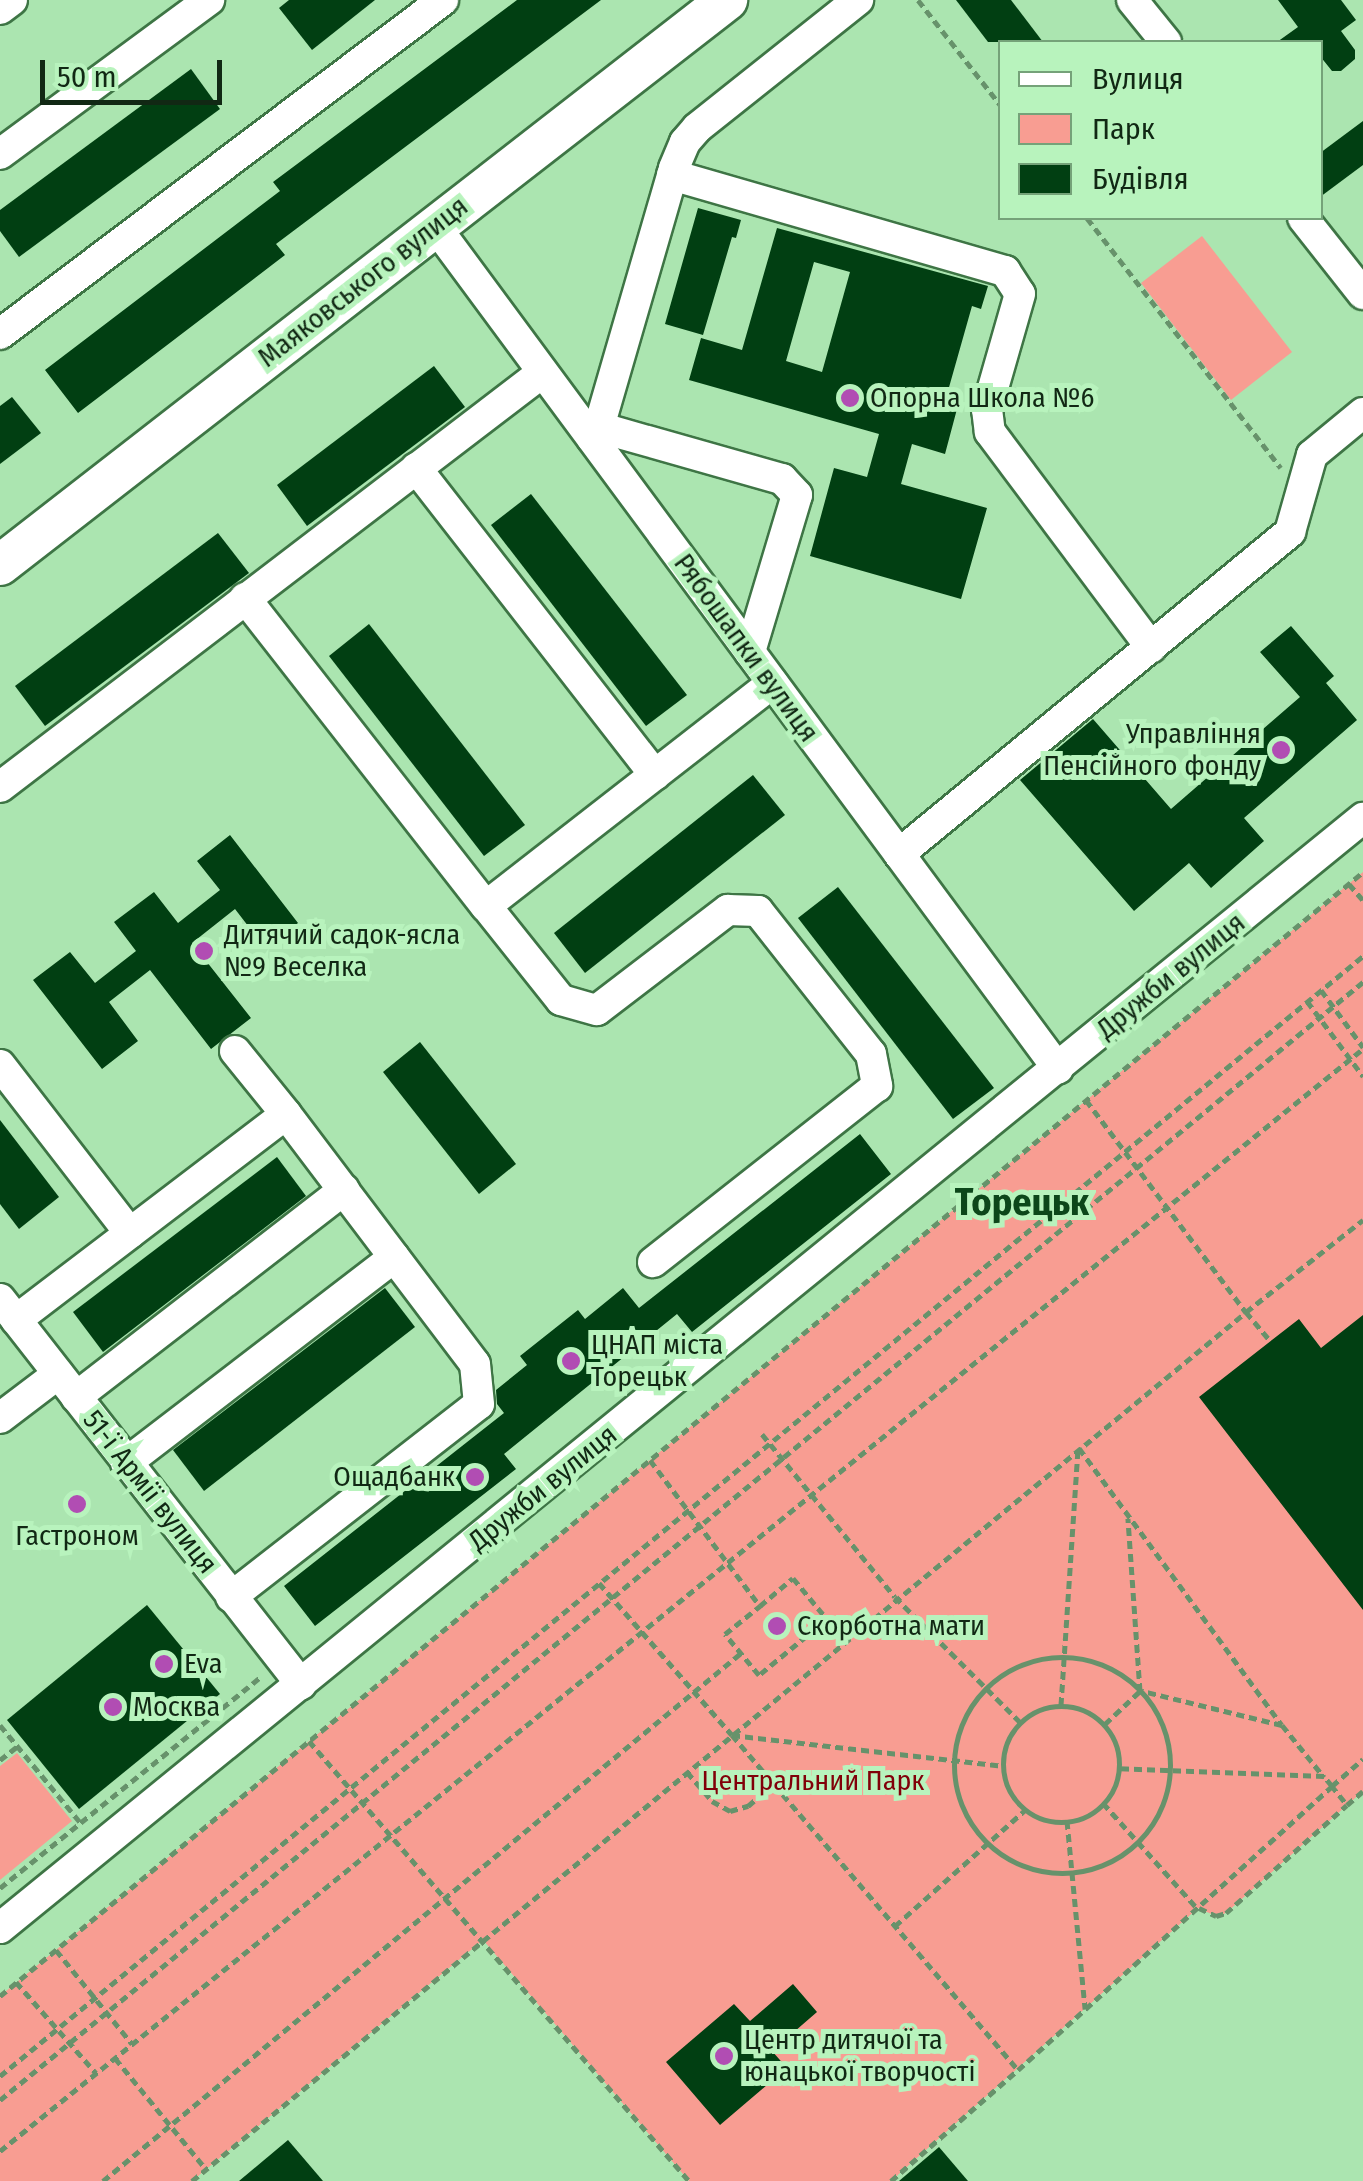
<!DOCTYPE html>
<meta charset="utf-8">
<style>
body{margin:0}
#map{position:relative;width:1363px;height:2181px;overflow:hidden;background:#abe5b0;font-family:"Fira Sans Condensed",sans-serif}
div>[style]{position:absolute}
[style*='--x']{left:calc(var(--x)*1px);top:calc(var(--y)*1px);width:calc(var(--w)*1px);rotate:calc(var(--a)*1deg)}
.green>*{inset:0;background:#f89d92}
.building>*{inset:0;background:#013f12}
.path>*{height:5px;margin-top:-2.5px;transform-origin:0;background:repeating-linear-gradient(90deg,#67926b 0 8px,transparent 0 13px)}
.path>.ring{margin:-2.5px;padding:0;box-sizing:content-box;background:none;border:5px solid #67926b;border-radius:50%}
.roads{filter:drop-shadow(2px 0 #3e7545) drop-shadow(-2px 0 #3e7545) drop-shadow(0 2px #3e7545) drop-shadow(0 -2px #3e7545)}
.minor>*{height:30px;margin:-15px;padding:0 15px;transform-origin:15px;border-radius:15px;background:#fff}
.major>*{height:40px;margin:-20px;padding:0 20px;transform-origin:20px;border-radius:20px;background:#fff}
.dots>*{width:28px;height:28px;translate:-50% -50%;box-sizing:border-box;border:5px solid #b8f3bd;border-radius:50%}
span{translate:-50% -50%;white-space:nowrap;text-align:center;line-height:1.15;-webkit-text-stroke:10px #b8f3bd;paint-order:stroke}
.street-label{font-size:28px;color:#112814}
.poi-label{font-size:28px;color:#112814}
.left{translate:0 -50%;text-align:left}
.right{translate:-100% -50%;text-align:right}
.park-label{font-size:28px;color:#810009}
.district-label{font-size:38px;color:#0c471a;font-weight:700}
.legend{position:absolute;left:998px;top:40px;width:325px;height:180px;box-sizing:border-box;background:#b8f3bd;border:2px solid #75a279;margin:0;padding:12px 18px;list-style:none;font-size:30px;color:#112814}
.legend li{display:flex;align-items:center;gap:20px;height:50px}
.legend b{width:50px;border:2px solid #75a279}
.scale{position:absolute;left:40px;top:60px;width:182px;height:45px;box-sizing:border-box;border:5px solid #112814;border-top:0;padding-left:12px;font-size:30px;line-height:35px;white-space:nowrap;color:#112814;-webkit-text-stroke:8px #b8f3bd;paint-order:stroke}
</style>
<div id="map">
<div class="green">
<i style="clip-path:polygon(1202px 236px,1292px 352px,1231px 400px,1141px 283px)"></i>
<i style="clip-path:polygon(1363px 872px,1363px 1791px,1226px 1913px,1216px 1916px,1198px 1908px,891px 2181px,689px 2181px,483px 1940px,192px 2181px,0 2181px,0 1996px)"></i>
<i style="clip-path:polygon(17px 1753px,72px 1821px,0 1880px,0 1766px)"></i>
</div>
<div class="building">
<i style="clip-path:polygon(289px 0,375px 0,312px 50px,279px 8px)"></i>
<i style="clip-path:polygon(517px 0,601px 0,276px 244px,285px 255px,78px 413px,45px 370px,280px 191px,273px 182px)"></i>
<i style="clip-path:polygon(956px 0,1011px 0,1043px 42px,988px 42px)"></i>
<i style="clip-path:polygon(1278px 0,1341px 0,1356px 20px,1341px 31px,1355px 50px,1355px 59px,1341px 71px,1332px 71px,1320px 56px,1320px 42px,1277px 42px,1298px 27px)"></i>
<i style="clip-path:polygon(191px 69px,220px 109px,19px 257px,0 231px,0 210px)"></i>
<i style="clip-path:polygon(1363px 121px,1363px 165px,1320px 197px,1320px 153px)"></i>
<i style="clip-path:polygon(698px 208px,741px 220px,736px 238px,732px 237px,703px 335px,665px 324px)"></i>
<i style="clip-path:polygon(evenodd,777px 228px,988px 286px,981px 309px,972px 306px,944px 405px,957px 409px,945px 454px,912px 444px,901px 484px,987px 508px,961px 599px,810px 556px,834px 468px,867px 477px,879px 434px,689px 380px,701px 338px,742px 350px,777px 228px,814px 262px,850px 272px,822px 372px,786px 361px,814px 262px)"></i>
<i style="clip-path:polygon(434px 366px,465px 407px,307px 526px,277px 485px)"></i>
<i style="clip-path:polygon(12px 397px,41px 433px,0 464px,0 406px)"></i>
<i style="clip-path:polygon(531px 494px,687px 695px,646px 726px,491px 525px)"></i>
<i style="clip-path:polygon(218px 533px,249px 573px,45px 726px,15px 686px)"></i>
<i style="clip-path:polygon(369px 624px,525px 825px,484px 856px,329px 656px)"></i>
<i style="clip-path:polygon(1291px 626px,1334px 676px,1326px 683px,1357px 720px,1244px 818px,1264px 841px,1211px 888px,1189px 863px,1134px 911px,1020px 780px,1093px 719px,1171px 809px,1300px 697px,1260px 652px)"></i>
<i style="clip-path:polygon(753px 775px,785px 815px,585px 973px,554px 933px)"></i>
<i style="clip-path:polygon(230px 835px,298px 923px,265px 948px,235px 909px,192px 943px,251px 1018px,211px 1049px,150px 970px,109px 1002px,138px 1041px,102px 1069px,33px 980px,70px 952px,95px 983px,136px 951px,114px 922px,154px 892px,178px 923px,220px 890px,197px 861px)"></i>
<i style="clip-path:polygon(838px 887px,994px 1088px,953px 1119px,798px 918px)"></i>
<i style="clip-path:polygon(420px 1042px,516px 1164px,479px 1194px,383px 1072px)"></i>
<i style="clip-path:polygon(0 1120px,59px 1197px,19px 1229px,0 1204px)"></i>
<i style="clip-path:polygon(860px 1134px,891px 1174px,692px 1332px,677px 1314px,504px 1454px,516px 1469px,315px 1626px,284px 1586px,504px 1413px,497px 1404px,496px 1390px,527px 1365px,520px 1356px,578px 1310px,585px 1319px,623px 1288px,639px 1308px)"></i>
<i style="clip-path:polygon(277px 1157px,306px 1196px,103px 1352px,73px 1312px)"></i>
<i style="clip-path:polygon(385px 1288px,415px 1327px,204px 1491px,173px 1450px)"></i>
<i style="clip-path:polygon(1363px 1315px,1363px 1610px,1199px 1397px,1299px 1319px,1321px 1348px)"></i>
<i style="clip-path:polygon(147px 1605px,220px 1694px,79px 1809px,7px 1720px)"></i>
<i style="clip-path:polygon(793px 1984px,817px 2012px,772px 2051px,787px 2068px,720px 2125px,666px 2062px,734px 2004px,750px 2021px)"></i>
<i style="clip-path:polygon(288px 2140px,323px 2181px,239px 2181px)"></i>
<i style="clip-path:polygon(939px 2147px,968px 2181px,899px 2181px)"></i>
</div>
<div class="path">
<i style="--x:918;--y:0;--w:135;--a:51.9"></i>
<i style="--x:1087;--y:218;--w:316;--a:52.2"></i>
<i style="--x:1349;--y:884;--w:21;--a:49"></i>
<i style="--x:1321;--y:990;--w:71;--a:53.6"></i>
<i style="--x:1307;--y:1001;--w:94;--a:53.3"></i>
<i style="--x:1086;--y:1100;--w:266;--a:53"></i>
<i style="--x:1246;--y:1312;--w:149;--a:-38.2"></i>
<i style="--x:762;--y:1434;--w:210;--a:50.8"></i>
<i style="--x:895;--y:1597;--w:177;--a:45"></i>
<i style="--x:1079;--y:1448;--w:343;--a:53.8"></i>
<i style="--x:1282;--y:1725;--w:144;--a:-166.3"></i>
<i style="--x:650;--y:1460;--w:183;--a:53"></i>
<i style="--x:760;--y:1606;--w:43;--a:-40.3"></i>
<i style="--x:793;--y:1578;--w:53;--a:50.3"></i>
<i style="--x:827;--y:1619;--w:88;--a:140.5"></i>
<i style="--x:759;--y:1675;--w:53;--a:-129.7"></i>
<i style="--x:725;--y:1634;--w:45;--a:-38.7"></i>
<i style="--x:599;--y:1583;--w:202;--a:48.8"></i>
<i style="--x:732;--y:1735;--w:274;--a:6.5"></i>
<i class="ring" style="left:954px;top:1657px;width:211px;height:211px"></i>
<i style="--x:1061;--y:1705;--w:255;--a:-86.2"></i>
<i class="ring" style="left:1003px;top:1706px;width:111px;height:111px"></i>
<i style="--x:1105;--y:1724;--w:48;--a:-43.3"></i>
<i style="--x:1140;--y:1691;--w:173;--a:-94"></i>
<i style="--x:0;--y:1725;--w:126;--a:50.5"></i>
<i style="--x:1282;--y:1725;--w:67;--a:51.1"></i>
<i style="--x:732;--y:1735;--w:440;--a:49.5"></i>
<i style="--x:1018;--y:2070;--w:423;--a:-42.1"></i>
<i style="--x:1332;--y:1786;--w:13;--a:-129"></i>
<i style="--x:1324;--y:1776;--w:205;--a:-177.8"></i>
<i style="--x:309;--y:1741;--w:581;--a:49.18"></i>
<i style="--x:0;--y:1760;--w:23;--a:-38"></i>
<i style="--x:687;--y:1772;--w:38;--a:49"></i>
<i style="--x:712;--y:1801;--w:21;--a:29"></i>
<i style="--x:730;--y:1811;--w:19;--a:-16"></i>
<i style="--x:748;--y:1806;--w:33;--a:-41"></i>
<i style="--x:1331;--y:1785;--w:26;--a:51"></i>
<i style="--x:1347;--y:1805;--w:21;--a:-41"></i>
<i style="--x:1332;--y:1786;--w:41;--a:-41.1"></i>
<i style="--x:1103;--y:1803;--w:141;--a:48.2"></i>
<i style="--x:1067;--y:1821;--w:189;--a:84.5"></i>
<i style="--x:0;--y:1888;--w:337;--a:-39"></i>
<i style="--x:1199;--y:1908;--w:19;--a:25"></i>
<i style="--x:1216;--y:1916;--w:10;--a:-17"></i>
<i style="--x:1226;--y:1913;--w:162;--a:-41.8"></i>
<i style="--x:895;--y:1926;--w:174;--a:-41.7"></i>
<i style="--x:56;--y:1950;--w:121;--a:51"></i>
<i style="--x:16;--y:1982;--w:121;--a:48.7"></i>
<i style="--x:0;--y:1996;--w:1767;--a:-39.51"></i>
<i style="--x:115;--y:2058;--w:142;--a:50.7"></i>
<i style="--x:0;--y:2076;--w:1764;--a:-39.41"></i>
<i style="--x:0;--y:2100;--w:1763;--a:-39.36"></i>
<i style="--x:0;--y:2151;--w:1753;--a:-38.96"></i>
<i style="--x:103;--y:2181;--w:828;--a:-39.61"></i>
<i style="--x:192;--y:2181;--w:1366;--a:-39.5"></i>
<i style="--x:1246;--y:1312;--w:38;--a:50"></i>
<i style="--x:891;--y:2181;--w:169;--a:-41.2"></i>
</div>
<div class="roads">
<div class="minor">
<i style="--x:1132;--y:0;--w:54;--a:51"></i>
<i style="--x:0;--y:9;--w:15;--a:-37"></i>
<i style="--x:0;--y:154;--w:260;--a:-36.4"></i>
<i style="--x:672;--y:175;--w:347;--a:16.1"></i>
<i style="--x:1005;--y:271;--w:27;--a:57"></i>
<i style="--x:1020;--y:294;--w:120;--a:106"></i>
<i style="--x:987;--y:409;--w:23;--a:83"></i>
<i style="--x:990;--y:432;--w:269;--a:53.2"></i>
<i style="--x:1303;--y:218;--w:97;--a:51.7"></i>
<i style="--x:435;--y:226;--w:1048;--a:53.53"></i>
<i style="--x:0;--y:334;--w:555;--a:-37.01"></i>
<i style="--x:601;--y:432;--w:12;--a:-90"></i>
<i style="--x:601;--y:420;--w:262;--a:-73.8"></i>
<i style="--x:674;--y:168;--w:28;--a:-67"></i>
<i style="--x:685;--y:142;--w:18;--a:-49"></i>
<i style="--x:697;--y:128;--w:206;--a:-38.5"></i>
<i style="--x:592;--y:438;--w:21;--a:-19"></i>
<i style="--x:612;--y:431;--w:177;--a:15.8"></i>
<i style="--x:782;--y:479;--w:22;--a:47"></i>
<i style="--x:797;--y:495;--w:164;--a:106.7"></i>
<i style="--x:416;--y:468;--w:389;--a:52.1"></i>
<i style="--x:245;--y:598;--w:391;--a:52"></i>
<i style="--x:486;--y:906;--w:363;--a:-37.9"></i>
<i style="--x:0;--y:787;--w:683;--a:-37.39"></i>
<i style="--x:899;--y:854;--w:507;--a:-39.47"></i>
<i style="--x:1290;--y:532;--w:80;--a:-74.1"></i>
<i style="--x:1312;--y:455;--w:66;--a:-39.5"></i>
<i style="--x:486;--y:906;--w:120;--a:51.4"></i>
<i style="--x:561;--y:1000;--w:37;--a:16"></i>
<i style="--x:597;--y:1010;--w:165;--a:-37.4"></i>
<i style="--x:728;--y:910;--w:30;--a:2"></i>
<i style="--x:758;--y:911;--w:182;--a:51.7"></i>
<i style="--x:871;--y:1054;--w:33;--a:79"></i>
<i style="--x:877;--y:1086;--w:285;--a:141.8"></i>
<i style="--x:0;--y:1065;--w:212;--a:52.3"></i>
<i style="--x:130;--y:1233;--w:196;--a:-37.3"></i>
<i style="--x:286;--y:1114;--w:81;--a:-129"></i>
<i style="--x:0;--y:1299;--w:489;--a:52"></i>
<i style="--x:16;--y:1320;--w:143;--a:-37.3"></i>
<i style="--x:76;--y:1397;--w:339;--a:-37.7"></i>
<i style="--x:0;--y:1418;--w:73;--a:-37.2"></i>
<i style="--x:126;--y:1463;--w:338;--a:-37.5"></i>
<i style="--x:231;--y:1597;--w:314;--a:-37.9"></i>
<i style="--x:479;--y:1404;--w:40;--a:-95.7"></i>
<i style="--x:475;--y:1364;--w:313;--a:-127.1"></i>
<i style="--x:0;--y:1928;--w:1758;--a:-39.16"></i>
</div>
<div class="major">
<i style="--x:0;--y:565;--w:921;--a:-37.85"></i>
</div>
</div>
<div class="dots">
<i style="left:850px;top:398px;background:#b14db3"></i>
<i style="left:1281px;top:750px;background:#b14db3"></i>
<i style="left:204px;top:951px;background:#b14db3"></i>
<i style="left:571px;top:1361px;background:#b14db3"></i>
<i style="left:475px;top:1477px;background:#b14db3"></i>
<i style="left:77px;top:1504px;background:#b14db3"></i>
<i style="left:777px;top:1626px;background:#b14db3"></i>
<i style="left:164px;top:1664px;background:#b14db3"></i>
<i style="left:113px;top:1707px;background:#b14db3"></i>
<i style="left:724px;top:2056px;background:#b14db3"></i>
</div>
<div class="street-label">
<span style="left:363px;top:282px;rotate:-38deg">Маяковського вулиця</span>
<span style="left:746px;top:648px;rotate:54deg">Рябошапки вулиця</span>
<span style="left:1171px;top:976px;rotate:-39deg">Дружби вулиця</span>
<span style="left:543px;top:1488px;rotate:-39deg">Дружби вулиця</span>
<span style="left:150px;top:1492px;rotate:52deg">51-ї Армії вулиця</span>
</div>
<div class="poi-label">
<span class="left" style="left:870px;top:398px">Опорна Школа №6</span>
<span class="right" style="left:1261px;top:750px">Управління<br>Пенсійного фонду</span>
<span class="left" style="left:224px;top:951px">Дитячий садок-ясла<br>№9 Веселка</span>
<span class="left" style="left:591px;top:1361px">ЦНАП міста<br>Торецьк</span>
<span class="right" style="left:455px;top:1477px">Ощадбанк</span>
<span style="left:77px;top:1536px">Гастроном</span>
<span class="left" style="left:797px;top:1626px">Скорботна мати</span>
<span class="left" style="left:184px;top:1664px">Eva</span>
<span class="left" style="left:133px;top:1707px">Москва</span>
<span class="left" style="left:744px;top:2056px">Центр дитячої та<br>юнацької творчості</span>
</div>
<div class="park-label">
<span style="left:813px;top:1781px">Центральний Парк</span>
</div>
<div class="district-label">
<span style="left:1022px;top:1203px">Торецьк</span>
</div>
<ul class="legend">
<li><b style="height:12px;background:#fff"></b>Вулиця</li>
<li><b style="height:28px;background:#f89d92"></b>Парк</li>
<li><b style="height:28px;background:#013f12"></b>Будівля</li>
</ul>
<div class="scale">50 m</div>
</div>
